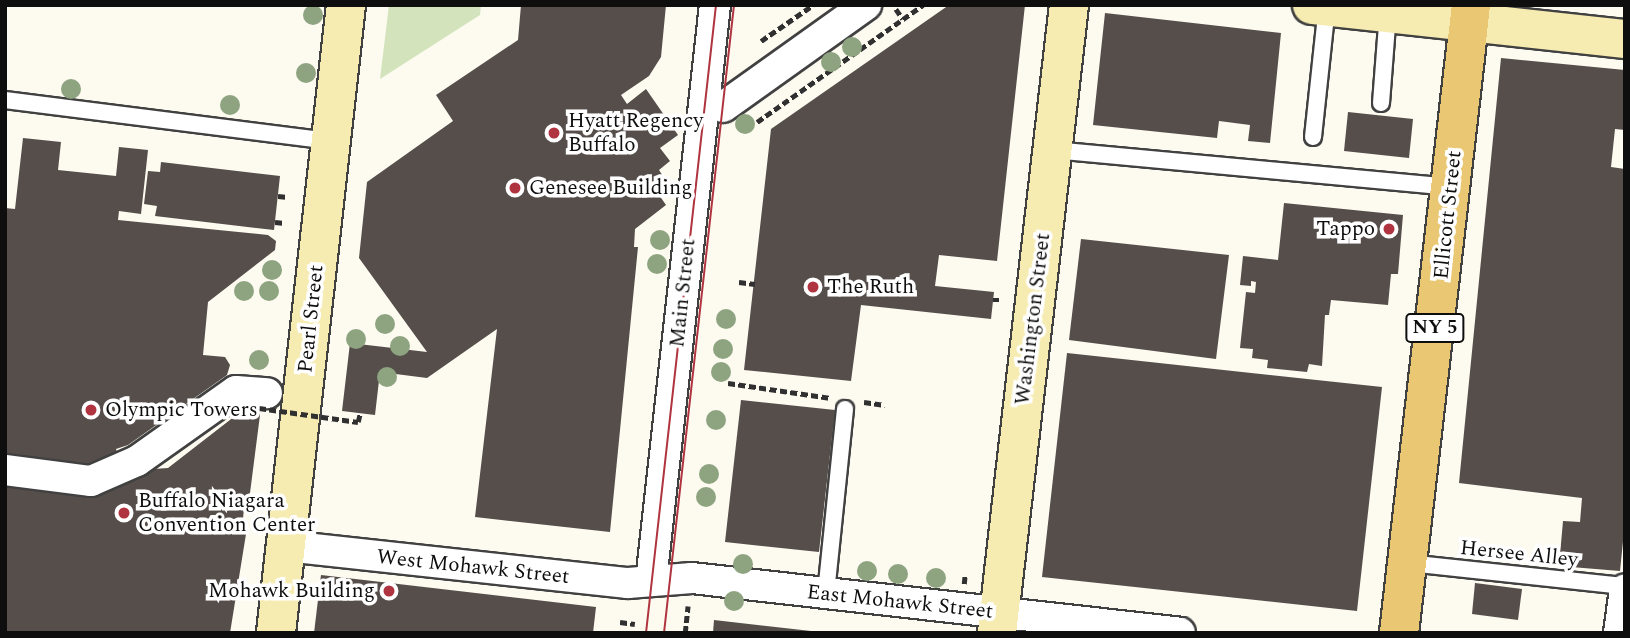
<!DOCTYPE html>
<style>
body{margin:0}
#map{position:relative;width:1630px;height:638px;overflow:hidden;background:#fdfaf0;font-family:Spectral,serif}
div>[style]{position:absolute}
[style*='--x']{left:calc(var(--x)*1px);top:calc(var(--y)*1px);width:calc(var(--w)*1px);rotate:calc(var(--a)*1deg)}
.green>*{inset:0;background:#d3e4bd}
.building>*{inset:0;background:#554e4b}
.path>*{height:4.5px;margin-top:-2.25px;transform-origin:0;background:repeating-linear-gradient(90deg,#303030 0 7px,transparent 0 10.5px)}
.roads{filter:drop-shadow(2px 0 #414141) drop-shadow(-2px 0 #414141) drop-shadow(0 2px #414141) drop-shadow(0 -2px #414141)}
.lane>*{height:16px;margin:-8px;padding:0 8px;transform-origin:8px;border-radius:8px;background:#fff}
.street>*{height:30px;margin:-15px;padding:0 15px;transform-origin:15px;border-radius:15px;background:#fff}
.secondary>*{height:38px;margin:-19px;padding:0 19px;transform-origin:19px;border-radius:19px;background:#f6ecb2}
.primary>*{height:38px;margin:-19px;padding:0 19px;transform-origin:19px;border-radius:19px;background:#eac873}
.tram>*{height:2px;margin:-1px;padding:0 1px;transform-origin:1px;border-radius:1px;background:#af343f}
.path-bridge>*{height:4.5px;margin-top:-2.25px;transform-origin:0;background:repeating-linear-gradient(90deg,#303030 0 7px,transparent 0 10.5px)}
.trees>*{width:20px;height:20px;margin:-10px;border-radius:50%;background:#8ea480}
.dots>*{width:19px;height:19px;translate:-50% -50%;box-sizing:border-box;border:4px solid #fff;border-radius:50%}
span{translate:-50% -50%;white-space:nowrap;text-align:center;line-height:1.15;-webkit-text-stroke:7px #fff;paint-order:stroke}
.shield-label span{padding:2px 5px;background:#fff;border:2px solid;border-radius:5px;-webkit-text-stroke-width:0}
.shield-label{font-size:19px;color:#0e0e0e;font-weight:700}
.poi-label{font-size:21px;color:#0e0e0e}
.left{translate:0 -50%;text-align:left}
.right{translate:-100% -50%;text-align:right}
.street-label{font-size:21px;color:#0e0e0e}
.frame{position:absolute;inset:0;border:7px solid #0e0e0e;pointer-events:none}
</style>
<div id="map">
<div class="green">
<i style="clip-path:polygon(389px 5px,481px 5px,480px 15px,380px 79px)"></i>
</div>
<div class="building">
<i style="clip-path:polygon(521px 5px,666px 5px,661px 57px,649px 76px,621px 95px,627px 104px,646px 89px,678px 135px,660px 148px,670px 161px,659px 170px,668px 184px,657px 192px,666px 205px,635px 229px,634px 247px,638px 247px,610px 532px,475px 517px,497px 329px,427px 378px,380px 372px,375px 415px,342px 411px,350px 343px,427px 352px,359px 258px,367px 182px,453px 121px,436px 95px,518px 40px)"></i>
<i style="clip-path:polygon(949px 5px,1025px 5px,997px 261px,939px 255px,935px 286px,994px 292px,991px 319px,861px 305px,851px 381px,744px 370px,771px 129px)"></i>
<i style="clip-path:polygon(1105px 13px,1281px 33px,1270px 143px,1248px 141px,1250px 125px,1219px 121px,1217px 138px,1093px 125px)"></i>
<i style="clip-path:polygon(1501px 58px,1625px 70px,1625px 130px,1615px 129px,1611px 167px,1625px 169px,1625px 522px,1620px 571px,1559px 566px,1563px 521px,1580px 522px,1582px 498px,1459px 483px)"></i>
<i style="clip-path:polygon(1348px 112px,1413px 119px,1409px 158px,1344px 151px)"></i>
<i style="clip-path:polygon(23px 138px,61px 142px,58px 170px,116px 176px,119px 147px,148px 150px,141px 214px,119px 211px,118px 220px,268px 235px,276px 241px,275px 250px,208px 302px,203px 355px,225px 357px,230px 365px,227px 375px,128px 445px,116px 449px,119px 459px,68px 474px,5px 462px,5px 208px,15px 209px)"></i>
<i style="clip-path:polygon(161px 162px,280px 176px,274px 230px,155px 216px,157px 206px,144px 204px,148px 171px,160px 172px)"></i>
<i style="clip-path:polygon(1284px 203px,1403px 215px,1398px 274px,1391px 274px,1388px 305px,1331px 300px,1329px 315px,1325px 315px,1322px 366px,1309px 364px,1307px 372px,1267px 368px,1268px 360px,1252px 358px,1253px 349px,1240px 348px,1246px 292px,1255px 293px,1256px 282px,1251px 281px,1251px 286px,1240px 285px,1243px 256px,1278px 260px)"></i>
<i style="clip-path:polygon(1081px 239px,1229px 255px,1216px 359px,1069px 340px)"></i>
<i style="clip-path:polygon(1067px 353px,1382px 387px,1357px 611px,1042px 577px)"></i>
<i style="clip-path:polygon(257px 399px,260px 415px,250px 493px,245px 498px,242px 529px,246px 534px,230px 633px,5px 633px,5px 479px,168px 468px)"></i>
<i style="clip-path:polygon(741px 400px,835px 410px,819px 552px,725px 542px)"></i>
<i style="clip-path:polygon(321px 575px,596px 607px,593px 633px,314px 633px)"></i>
<i style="clip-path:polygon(1475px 583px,1522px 589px,1518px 620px,1472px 614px)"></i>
<i style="clip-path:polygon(714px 620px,811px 631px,810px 633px,713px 633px)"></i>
</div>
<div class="path">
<i style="--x:896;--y:9;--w:12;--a:55"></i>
<i style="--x:761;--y:41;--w:63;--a:-34.7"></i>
<i style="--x:757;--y:122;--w:203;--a:-35.2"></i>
<i style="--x:278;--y:196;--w:10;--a:6"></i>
<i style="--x:275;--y:222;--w:10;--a:6"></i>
<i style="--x:739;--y:282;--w:16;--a:7"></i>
<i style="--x:993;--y:300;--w:6;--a:0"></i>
<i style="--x:728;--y:383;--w:104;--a:8.3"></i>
<i style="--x:864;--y:402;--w:21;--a:8"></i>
<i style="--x:964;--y:584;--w:10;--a:-84"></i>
<i style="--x:620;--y:622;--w:15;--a:8"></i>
<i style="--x:685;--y:633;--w:27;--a:-84"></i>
</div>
<div class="roads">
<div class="lane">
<i style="--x:5;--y:100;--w:328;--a:7.2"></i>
<i style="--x:1381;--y:103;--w:90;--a:-85.6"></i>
<i style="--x:1313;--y:137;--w:131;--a:-83.9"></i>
<i style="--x:1053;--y:150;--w:400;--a:5.3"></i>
<i style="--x:1408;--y:563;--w:218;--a:6.1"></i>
<i style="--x:826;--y:593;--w:185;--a:-84.1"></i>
</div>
<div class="street">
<i style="--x:723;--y:107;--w:176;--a:-35.5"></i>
<i style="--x:5;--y:470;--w:87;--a:7.3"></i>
<i style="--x:91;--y:481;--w:50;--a:-23.5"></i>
<i style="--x:137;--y:461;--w:121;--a:-35.3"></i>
<i style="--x:236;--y:391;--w:31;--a:4"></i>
<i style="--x:286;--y:546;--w:344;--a:6.2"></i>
<i style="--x:628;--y:583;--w:64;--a:-4.5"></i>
<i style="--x:692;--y:578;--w:491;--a:6.4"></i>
<i style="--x:651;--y:581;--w:580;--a:-83.66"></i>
<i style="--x:1619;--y:633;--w:44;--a:-82.2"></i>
</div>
<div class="secondary">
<i style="--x:1312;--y:5;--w:315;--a:6.2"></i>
<i style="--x:276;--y:633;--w:632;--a:-83.64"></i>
<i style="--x:997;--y:633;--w:632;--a:-83.46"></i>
</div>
<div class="primary">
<i style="--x:1399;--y:633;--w:632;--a:-83.46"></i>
</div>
</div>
<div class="tram">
<i style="--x:646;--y:633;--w:632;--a:-83.64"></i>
<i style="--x:664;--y:633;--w:632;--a:-83.64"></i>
</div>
<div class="path-bridge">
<i style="--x:259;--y:408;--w:100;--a:8"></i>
<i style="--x:358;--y:422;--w:9;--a:-77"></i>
</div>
<div class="trees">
<i style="left:313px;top:15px"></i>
<i style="left:852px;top:47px"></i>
<i style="left:831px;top:62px"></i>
<i style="left:306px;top:73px"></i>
<i style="left:71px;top:89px"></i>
<i style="left:230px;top:105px"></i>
<i style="left:745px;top:124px"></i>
<i style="left:660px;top:240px"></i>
<i style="left:657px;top:264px"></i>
<i style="left:272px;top:270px"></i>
<i style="left:244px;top:291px"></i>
<i style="left:269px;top:291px"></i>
<i style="left:726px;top:319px"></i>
<i style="left:385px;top:324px"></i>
<i style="left:356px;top:339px"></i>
<i style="left:400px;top:346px"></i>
<i style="left:723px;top:349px"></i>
<i style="left:259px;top:360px"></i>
<i style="left:721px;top:372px"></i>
<i style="left:387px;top:377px"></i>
<i style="left:716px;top:420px"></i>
<i style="left:709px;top:474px"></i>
<i style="left:706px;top:497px"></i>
<i style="left:743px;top:564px"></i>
<i style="left:867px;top:571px"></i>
<i style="left:898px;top:574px"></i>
<i style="left:936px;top:578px"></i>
<i style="left:734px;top:601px"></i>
</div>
<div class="dots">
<i style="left:554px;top:133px;background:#af343f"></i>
<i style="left:515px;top:188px;background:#af343f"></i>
<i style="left:1389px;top:229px;background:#af343f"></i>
<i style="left:813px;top:287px;background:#af343f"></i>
<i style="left:91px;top:410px;background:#af343f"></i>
<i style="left:124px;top:513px;background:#af343f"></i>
<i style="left:389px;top:591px;background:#af343f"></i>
</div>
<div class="shield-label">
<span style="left:1435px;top:328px">NY 5</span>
</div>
<div class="poi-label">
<span class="left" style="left:568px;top:133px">Hyatt Regency<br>Buffalo</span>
<span class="left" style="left:529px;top:188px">Genesee Building</span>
<span class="right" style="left:1375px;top:229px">Tappo</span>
<span class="left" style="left:827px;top:287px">The Ruth</span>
<span class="left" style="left:105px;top:410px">Olympic Towers</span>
<span class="left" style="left:138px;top:513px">Buffalo Niagara<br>Convention Center</span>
<span class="right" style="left:375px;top:591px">Mohawk Building</span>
</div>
<div class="street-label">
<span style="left:1448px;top:215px;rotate:-84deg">Ellicott Street</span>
<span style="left:683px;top:293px;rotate:-84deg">Main Street</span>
<span style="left:311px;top:319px;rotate:-84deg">Pearl Street</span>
<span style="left:1033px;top:319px;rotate:-83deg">Washington Street</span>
<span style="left:1519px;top:554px;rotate:6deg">Hersee Alley</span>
<span style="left:473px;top:567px;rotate:6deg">West Mohawk Street</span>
<span style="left:900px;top:602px;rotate:6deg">East Mohawk Street</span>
</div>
<div class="frame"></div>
</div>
